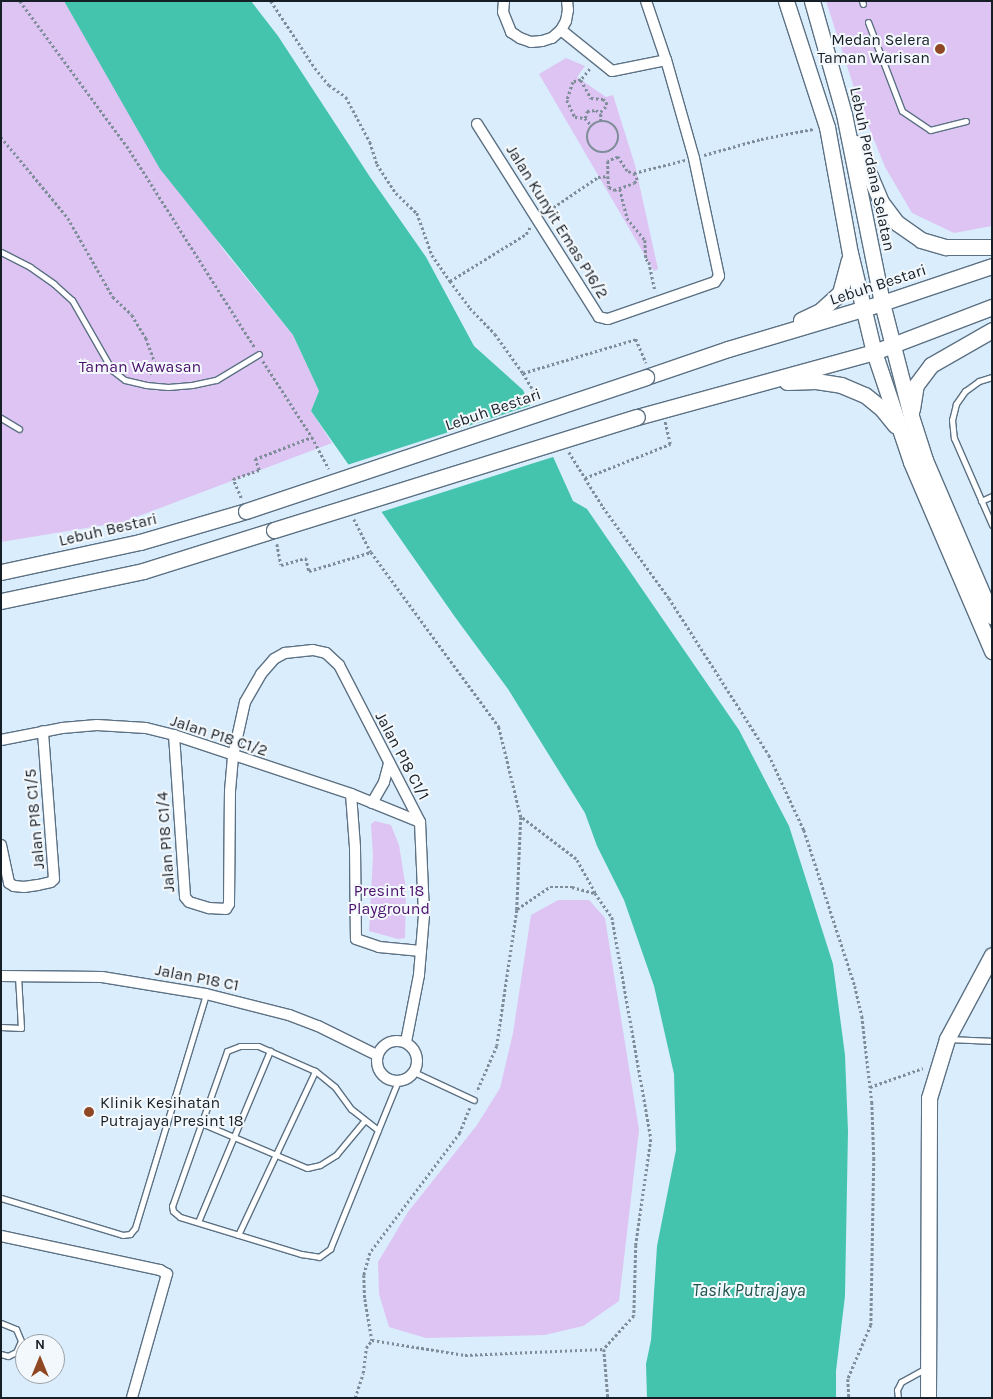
<!DOCTYPE html>
<style>
body{margin:0}
#map{position:relative;width:993px;height:1399px;overflow:hidden;background:#daedfd;font-family:Karla,sans-serif}
div>[style]{position:absolute}
[style*='--x']{left:calc(var(--x)*1px);top:calc(var(--y)*1px);width:calc(var(--w)*1px);rotate:calc(var(--a)*1deg)}
.green>*{inset:0;background:#ddc4f3}
.water>*{inset:0;background:#45c4ad}
.pier>*{inset:0;background:#daedfd}
.path>*{height:2.5px;margin-top:-1.25px;transform-origin:0;background:repeating-linear-gradient(90deg,#7f8d99 0 2.5px,transparent 0 5px)}
.path>.ring{margin:-1.25px;padding:0;box-sizing:content-box;background:none;border:2.5px solid #7f8d99;border-radius:50%}
.roads{filter:drop-shadow(1px 0 #5c7183) drop-shadow(-1px 0 #5c7183) drop-shadow(0 1px #5c7183) drop-shadow(0 -1px #5c7183)}
.lane>*{height:5px;margin:-2.5px;padding:0 2.5px;transform-origin:2.5px;border-radius:2.5px;background:#fff}
.street>*{height:10px;margin:-5px;padding:0 5px;transform-origin:5px;border-radius:5px;background:#fff}
.street>.ring{margin:-5px;padding:0;box-sizing:content-box;background:none;border:10px solid #fff;border-radius:50%}
.secondary>*{height:15px;margin:-7.5px;padding:0 7.5px;transform-origin:7.5px;border-radius:7.5px;background:#fff}
.bridges{filter:drop-shadow(1px 0 #5c7183) drop-shadow(-1px 0 #5c7183) drop-shadow(0 1px #5c7183) drop-shadow(0 -1px #5c7183)}
.secondary-bridge>*{height:15px;margin:-7.5px;padding:0 7.5px;transform-origin:7.5px;border-radius:7.5px;background:#fff}
.dots>*{width:14px;height:14px;translate:-50% -50%;box-sizing:border-box;border:2px solid #f3f8fc;border-radius:50%}
span{translate:-50% -50%;white-space:nowrap;text-align:center;line-height:1.15;-webkit-text-stroke:4px #f3f8fc;paint-order:stroke}
.poi-label{font-size:16px;color:#171f26}
.right{translate:-100% -50%;text-align:right}
.left{translate:0 -50%;text-align:left}
.street-label{font-size:16px;color:#171f26}
.park-label{font-size:16px;color:#4a116b}
.water-label{font-size:18px;color:#1f544a;font-style:italic}
.frame{position:absolute;inset:0;border:2px solid #171f26;pointer-events:none}
.north{position:absolute;left:15px;top:1334px;width:50px;height:50px;box-sizing:border-box;background:#f3f8fc;border:1px solid #9ba1a6;border-radius:50%;rotate:0deg;font-size:14px;font-weight:700;line-height:20px;text-align:center;color:#171f26}
.north::after{content:'';display:block;margin:auto;width:18px;height:22px;background:#8f4823;clip-path:polygon(50% 0,100% 100%,50% 72%,0 100%)}
</style>
<div id="map">
<div class="green">
<i style="clip-path:polygon(1px 1px,64px 1px,119px 95px,225px 252px,293px 335px,319px 391px,311px 411px,332px 443px,123px 522px,1px 542px)"></i>
<i style="clip-path:polygon(826px 1px,992px 1px,992px 226px,954px 233px,912px 213px,885px 167px,858px 100px)"></i>
<i style="clip-path:polygon(566px 58px,585px 66px,577px 77px,606px 97px,613px 95px,635px 165px,658px 269px,654px 271px,539px 74px)"></i>
<i style="clip-path:polygon(375px 821px,391px 825px,399px 845px,406px 889px,405px 938px,398px 939px,369px 931px,373px 856px,371px 824px)"></i>
<i style="clip-path:polygon(558px 900px,589px 900px,605px 918px,639px 1130px,619px 1301px,583px 1326px,545px 1335px,426px 1338px,389px 1327px,379px 1294px,378px 1262px,408px 1212px,477px 1125px,500px 1088px,513px 1033px,531px 915px)"></i>
</div>
<div class="water">
<i style="clip-path:polygon(64px 1px,251px 1px,278px 36px,370px 177px,426px 257px,474px 346px,523px 390px,573px 501px,587px 509px,739px 730px,789px 826px,833px 964px,845px 1055px,848px 1131px,845px 1296px,836px 1371px,836px 1398px,647px 1398px,646px 1364px,651px 1340px,657px 1246px,676px 1150px,674px 1074px,654px 986px,624px 900px,597px 846px,585px 813px,508px 689px,455px 617px,311px 411px,319px 391px,293px 335px,160px 169px)"></i>
</div>
<div class="pier">
<i style="clip-path:polygon(532px 405px,556px 456px,378px 513px,344px 466px)"></i>
</div>
<div class="path">
<i style="--x:20;--y:1;--w:180;--a:53.6"></i>
<i style="--x:127;--y:146;--w:239;--a:57.6"></i>
<i style="--x:271;--y:1;--w:80;--a:56.7"></i>
<i style="--x:315;--y:68;--w:22;--a:51"></i>
<i style="--x:329;--y:85;--w:21;--a:35"></i>
<i style="--x:346;--y:97;--w:51;--a:61.9"></i>
<i style="--x:370;--y:142;--w:23;--a:72"></i>
<i style="--x:377;--y:164;--w:35;--a:57"></i>
<i style="--x:396;--y:193;--w:29;--a:44"></i>
<i style="--x:417;--y:213;--w:45;--a:70.3"></i>
<i style="--x:432;--y:255;--w:32;--a:55"></i>
<i style="--x:450;--y:281;--w:89;--a:-31.7"></i>
<i style="--x:526;--y:234;--w:8;--a:-60"></i>
<i style="--x:590;--y:69;--w:14;--a:129"></i>
<i style="--x:581;--y:80;--w:8;--a:166"></i>
<i style="--x:573;--y:82;--w:19;--a:108"></i>
<i style="--x:567;--y:100;--w:19;--a:65"></i>
<i style="--x:575;--y:117;--w:10;--a:6"></i>
<i style="--x:585;--y:118;--w:9;--a:49"></i>
<i style="--x:581;--y:80;--w:21;--a:61"></i>
<i style="--x:591;--y:98;--w:12;--a:5"></i>
<i style="--x:603;--y:99;--w:5;--a:37"></i>
<i style="--x:607;--y:102;--w:5;--a:101"></i>
<i style="--x:606;--y:107;--w:8;--a:135"></i>
<i style="--x:585;--y:118;--w:7;--a:-74"></i>
<i style="--x:587;--y:111;--w:9;--a:-6"></i>
<i style="--x:596;--y:110;--w:6;--a:39"></i>
<i style="--x:601;--y:114;--w:7;--a:90"></i>
<i class="ring" style="left:587px;top:121px;width:29.5px;height:29.5px"></i>
<i style="--x:1;--y:137;--w:105;--a:50.4"></i>
<i style="--x:68;--y:218;--w:91;--a:60.3"></i>
<i style="--x:113;--y:297;--w:26;--a:43"></i>
<i style="--x:132;--y:315;--w:27;--a:59"></i>
<i style="--x:146;--y:338;--w:27;--a:70"></i>
<i style="--x:155;--y:363;--w:15;--a:113"></i>
<i style="--x:704;--y:155;--w:59;--a:-15.7"></i>
<i style="--x:761;--y:139;--w:53;--a:-10.9"></i>
<i style="--x:634;--y:173;--w:53;--a:-14.3"></i>
<i style="--x:620;--y:189;--w:30;--a:76"></i>
<i style="--x:627;--y:218;--w:28;--a:51"></i>
<i style="--x:645;--y:240;--w:19;--a:87"></i>
<i style="--x:646;--y:259;--w:4;--a:45"></i>
<i style="--x:649;--y:262;--w:30;--a:78"></i>
<i style="--x:545;--y:213;--w:64;--a:-34.2"></i>
<i style="--x:598;--y:177;--w:10;--a:-6"></i>
<i style="--x:608;--y:176;--w:11;--a:85"></i>
<i style="--x:609;--y:187;--w:6;--a:31"></i>
<i style="--x:614;--y:190;--w:21;--a:-19"></i>
<i style="--x:634;--y:183;--w:4;--a:-45"></i>
<i style="--x:637;--y:180;--w:5;--a:-112"></i>
<i style="--x:635;--y:175;--w:9;--a:-153"></i>
<i style="--x:627;--y:171;--w:17;--a:-123"></i>
<i style="--x:618;--y:157;--w:11;--a:158"></i>
<i style="--x:608;--y:161;--w:15;--a:90"></i>
<i style="--x:450;--y:281;--w:34;--a:53"></i>
<i style="--x:470;--y:308;--w:36;--a:46"></i>
<i style="--x:495;--y:334;--w:48;--a:54.3"></i>
<i style="--x:523;--y:373;--w:31;--a:59"></i>
<i style="--x:263;--y:361;--w:90;--a:57.2"></i>
<i style="--x:312;--y:437;--w:36;--a:62"></i>
<i style="--x:523;--y:373;--w:118;--a:-16.7"></i>
<i style="--x:636;--y:339;--w:26;--a:67"></i>
<i style="--x:569;--y:452;--w:31;--a:58"></i>
<i style="--x:585;--y:478;--w:92;--a:-21.8"></i>
<i style="--x:670;--y:444;--w:23;--a:-103"></i>
<i style="--x:585;--y:478;--w:34;--a:58"></i>
<i style="--x:603;--y:507;--w:112;--a:54"></i>
<i style="--x:669;--y:598;--w:186;--a:57.5"></i>
<i style="--x:769;--y:755;--w:83;--a:65"></i>
<i style="--x:804;--y:830;--w:164;--a:71.9"></i>
<i style="--x:855;--y:986;--w:31;--a:77"></i>
<i style="--x:862;--y:1016;--w:87;--a:83.4"></i>
<i style="--x:872;--y:1102;--w:56;--a:88"></i>
<i style="--x:874;--y:1158;--w:167;--a:91"></i>
<i style="--x:871;--y:1325;--w:59;--a:113.1"></i>
<i style="--x:848;--y:1379;--w:19;--a:87"></i>
<i style="--x:241;--y:498;--w:21;--a:-113"></i>
<i style="--x:233;--y:479;--w:28;--a:-19"></i>
<i style="--x:259;--y:470;--w:12;--a:-110"></i>
<i style="--x:255;--y:459;--w:61;--a:-21.1"></i>
<i style="--x:354;--y:519;--w:37;--a:63"></i>
<i style="--x:371;--y:552;--w:217;--a:53.8"></i>
<i style="--x:499;--y:727;--w:93;--a:76.3"></i>
<i style="--x:521;--y:817;--w:93;--a:92.5"></i>
<i style="--x:517;--y:910;--w:137;--a:98.4"></i>
<i style="--x:497;--y:1046;--w:50;--a:113.5"></i>
<i style="--x:277;--y:544;--w:21;--a:79"></i>
<i style="--x:281;--y:565;--w:26;--a:-16"></i>
<i style="--x:306;--y:558;--w:13;--a:77"></i>
<i style="--x:309;--y:571;--w:65;--a:-17"></i>
<i style="--x:595;--y:893;--w:29;--a:55"></i>
<i style="--x:612;--y:917;--w:225;--a:80"></i>
<i style="--x:651;--y:1139;--w:107;--a:98.1"></i>
<i style="--x:636;--y:1245;--w:71;--a:91.6"></i>
<i style="--x:634;--y:1316;--w:45;--a:132.3"></i>
<i style="--x:517;--y:909;--w:40;--a:-34"></i>
<i style="--x:550;--y:887;--w:22;--a:0"></i>
<i style="--x:572;--y:887;--w:24;--a:15"></i>
<i style="--x:595;--y:893;--w:39;--a:-119"></i>
<i style="--x:576;--y:859;--w:69;--a:-142.6"></i>
<i style="--x:870;--y:1087;--w:56;--a:-19.7"></i>
<i style="--x:470;--y:1108;--w:27;--a:112"></i>
<i style="--x:460;--y:1133;--w:150;--a:126.9"></i>
<i style="--x:370;--y:1253;--w:23;--a:105"></i>
<i style="--x:364;--y:1275;--w:24;--a:88"></i>
<i style="--x:365;--y:1299;--w:42;--a:80.3"></i>
<i style="--x:372;--y:1340;--w:94;--a:9.2"></i>
<i style="--x:465;--y:1355;--w:139;--a:-2.5"></i>
<i style="--x:604;--y:1349;--w:49;--a:85.3"></i>
<i style="--x:355;--y:1398;--w:26;--a:-72"></i>
<i style="--x:363;--y:1373;--w:25;--a:-83"></i>
<i style="--x:366;--y:1348;--w:10;--a:-53"></i>
</div>
<div class="roads">
<div class="lane">
<i style="--x:862;--y:1;--w:3;--a:72"></i>
<i style="--x:868;--y:22;--w:95;--a:69.1"></i>
<i style="--x:902;--y:111;--w:34;--a:34"></i>
<i style="--x:930;--y:130;--w:37;--a:-14"></i>
<i style="--x:1;--y:252;--w:33;--a:27"></i>
<i style="--x:30;--y:267;--w:29;--a:35"></i>
<i style="--x:54;--y:284;--w:24;--a:42"></i>
<i style="--x:72;--y:300;--w:81;--a:60.3"></i>
<i style="--x:112;--y:370;--w:16;--a:38"></i>
<i style="--x:125;--y:380;--w:22;--a:13"></i>
<i style="--x:146;--y:385;--w:22;--a:5"></i>
<i style="--x:168;--y:387;--w:24;--a:-5"></i>
<i style="--x:192;--y:385;--w:25;--a:-12"></i>
<i style="--x:216;--y:380;--w:50;--a:-31.2"></i>
<i style="--x:992;--y:377;--w:14;--a:163"></i>
<i style="--x:979;--y:381;--w:17;--a:144"></i>
<i style="--x:965;--y:391;--w:16;--a:125"></i>
<i style="--x:956;--y:404;--w:16;--a:104"></i>
<i style="--x:952;--y:420;--w:18;--a:84"></i>
<i style="--x:954;--y:438;--w:95;--a:66.4"></i>
<i style="--x:1;--y:418;--w:21;--a:31"></i>
<i style="--x:981;--y:501;--w:12;--a:-24"></i>
<i style="--x:1;--y:1027;--w:20;--a:3"></i>
<i style="--x:21;--y:1028;--w:52;--a:-93.3"></i>
<i style="--x:950;--y:1039;--w:42;--a:2.7"></i>
<i style="--x:414;--y:1072;--w:66;--a:25"></i>
<i style="--x:201;--y:1123;--w:115;--a:23"></i>
<i style="--x:307;--y:1168;--w:13;--a:-13"></i>
<i style="--x:320;--y:1165;--w:19;--a:-32"></i>
<i style="--x:336;--y:1155;--w:45;--a:-50.4"></i>
<i style="--x:378;--y:1130;--w:34;--a:-142"></i>
<i style="--x:351;--y:1109;--w:27;--a:-126"></i>
<i style="--x:335;--y:1087;--w:26;--a:-141"></i>
<i style="--x:315;--y:1071;--w:62;--a:-156.3"></i>
<i style="--x:258;--y:1046;--w:18;--a:180"></i>
<i style="--x:240;--y:1046;--w:14;--a:159"></i>
<i style="--x:227;--y:1051;--w:164;--a:109.5"></i>
<i style="--x:172;--y:1206;--w:5;--a:79"></i>
<i style="--x:173;--y:1211;--w:9;--a:41"></i>
<i style="--x:180;--y:1217;--w:127;--a:17"></i>
<i style="--x:301;--y:1254;--w:18;--a:9"></i>
<i style="--x:319;--y:1257;--w:14;--a:-36"></i>
<i style="--x:330;--y:1249;--w:128;--a:-68"></i>
<i style="--x:378;--y:1130;--w:53;--a:-67.8"></i>
<i style="--x:1;--y:1198;--w:127;--a:16.9"></i>
<i style="--x:123;--y:1235;--w:7;--a:-8"></i>
<i style="--x:130;--y:1234;--w:8;--a:-50"></i>
<i style="--x:135;--y:1228;--w:245;--a:-73.1"></i>
<i style="--x:198;--y:1222;--w:186;--a:-67.2"></i>
<i style="--x:238;--y:1235;--w:181;--a:-64.8"></i>
<i style="--x:1;--y:1323;--w:16;--a:22"></i>
<i style="--x:16;--y:1329;--w:13;--a:67"></i>
<i style="--x:21;--y:1341;--w:12;--a:114"></i>
<i style="--x:16;--y:1352;--w:9;--a:153"></i>
<i style="--x:8;--y:1356;--w:7;--a:-164"></i>
<i style="--x:898;--y:1398;--w:8;--a:-97"></i>
<i style="--x:897;--y:1390;--w:9;--a:-63"></i>
<i style="--x:901;--y:1382;--w:29;--a:-29"></i>
</div>
<div class="street">
<i style="--x:504;--y:1;--w:11;--a:95"></i>
<i style="--x:503;--y:12;--w:22;--a:68"></i>
<i style="--x:511;--y:32;--w:11;--a:34"></i>
<i style="--x:520;--y:38;--w:12;--a:20"></i>
<i style="--x:531;--y:42;--w:11;--a:-5"></i>
<i style="--x:542;--y:41;--w:10;--a:-17"></i>
<i style="--x:552;--y:38;--w:12;--a:-42"></i>
<i style="--x:561;--y:30;--w:10;--a:-61"></i>
<i style="--x:566;--y:21;--w:11;--a:-80"></i>
<i style="--x:568;--y:10;--w:9;--a:-96"></i>
<i style="--x:561;--y:30;--w:65;--a:38.8"></i>
<i style="--x:612;--y:71;--w:55;--a:-11.5"></i>
<i style="--x:477;--y:124;--w:228;--a:57.7"></i>
<i style="--x:599;--y:317;--w:9;--a:13"></i>
<i style="--x:608;--y:319;--w:113;--a:-19.1"></i>
<i style="--x:715;--y:282;--w:7;--a:-56"></i>
<i style="--x:719;--y:276;--w:121;--a:-102"></i>
<i style="--x:694;--y:158;--w:102;--a:-105.9"></i>
<i style="--x:666;--y:60;--w:62;--a:-108.7"></i>
<i style="--x:174;--y:735;--w:162;--a:86.1"></i>
<i style="--x:185;--y:897;--w:6;--a:51"></i>
<i style="--x:189;--y:902;--w:21;--a:17"></i>
<i style="--x:209;--y:908;--w:17;--a:3"></i>
<i style="--x:226;--y:909;--w:6;--a:-59"></i>
<i style="--x:229;--y:904;--w:113;--a:-89.5"></i>
<i style="--x:230;--y:791;--w:35;--a:-85"></i>
<i style="--x:233;--y:756;--w:55;--a:-77.5"></i>
<i style="--x:245;--y:702;--w:32;--a:-60"></i>
<i style="--x:261;--y:674;--w:20;--a:-49"></i>
<i style="--x:274;--y:659;--w:13;--a:-29"></i>
<i style="--x:285;--y:653;--w:28;--a:-6"></i>
<i style="--x:313;--y:650;--w:13;--a:13"></i>
<i style="--x:326;--y:653;--w:18;--a:43"></i>
<i style="--x:339;--y:665;--w:177;--a:62.7"></i>
<i style="--x:420;--y:822;--w:93;--a:87.5"></i>
<i style="--x:424;--y:915;--w:60;--a:94.8"></i>
<i style="--x:419;--y:975;--w:68;--a:101"></i>
<i style="--x:1;--y:740;--w:62;--a:-11.1"></i>
<i style="--x:62;--y:728;--w:35;--a:-5"></i>
<i style="--x:97;--y:725;--w:49;--a:3.5"></i>
<i style="--x:146;--y:728;--w:29;--a:14"></i>
<i style="--x:174;--y:735;--w:187;--a:18.4"></i>
<i style="--x:351;--y:794;--w:74;--a:22.1"></i>
<i style="--x:351;--y:794;--w:53;--a:85.7"></i>
<i style="--x:355;--y:847;--w:92;--a:89.4"></i>
<i style="--x:356;--y:939;--w:24;--a:19"></i>
<i style="--x:379;--y:947;--w:42;--a:5.4"></i>
<i style="--x:372;--y:803;--w:24;--a:-60"></i>
<i style="--x:384;--y:782;--w:20;--a:-75"></i>
<i style="--x:1;--y:845;--w:39;--a:78"></i>
<i style="--x:9;--y:883;--w:6;--a:31"></i>
<i style="--x:14;--y:886;--w:10;--a:6"></i>
<i style="--x:24;--y:887;--w:14;--a:-8"></i>
<i style="--x:38;--y:885;--w:13;--a:-13"></i>
<i style="--x:51;--y:882;--w:4;--a:-45"></i>
<i style="--x:54;--y:879;--w:148;--a:-94.3"></i>
<i style="--x:1;--y:976;--w:101;--a:0.6"></i>
<i style="--x:102;--y:977;--w:105;--a:9.3"></i>
<i style="--x:206;--y:994;--w:86;--a:14.2"></i>
<i style="--x:289;--y:1015;--w:31;--a:21"></i>
<i style="--x:318;--y:1026;--w:66;--a:26.2"></i>
<i class="ring" style="left:377px;top:1041px;width:30px;height:30px"></i>
<i style="--x:1;--y:1236;--w:163;--a:12.1"></i>
<i style="--x:160;--y:1270;--w:8;--a:30"></i>
<i style="--x:167;--y:1274;--w:129;--a:105.8"></i>
</div>
<div class="secondary">
<i style="--x:786;--y:1;--w:133;--a:72"></i>
<i style="--x:827;--y:127;--w:128;--a:79.7"></i>
<i style="--x:850;--y:253;--w:102;--a:76.4"></i>
<i style="--x:874;--y:352;--w:116;--a:71.4"></i>
<i style="--x:911;--y:462;--w:206;--a:66.8"></i>
<i style="--x:812;--y:1;--w:117;--a:74.2"></i>
<i style="--x:844;--y:114;--w:193;--a:78.6"></i>
<i style="--x:882;--y:303;--w:117;--a:75.6"></i>
<i style="--x:911;--y:416;--w:46;--a:72.3"></i>
<i style="--x:925;--y:460;--w:170;--a:66.8"></i>
<i style="--x:856;--y:143;--w:64;--a:67"></i>
<i style="--x:881;--y:202;--w:26;--a:53"></i>
<i style="--x:897;--y:223;--w:29;--a:35"></i>
<i style="--x:921;--y:240;--w:26;--a:16"></i>
<i style="--x:946;--y:247;--w:46;--a:0"></i>
<i style="--x:801;--y:320;--w:21;--a:-25"></i>
<i style="--x:820;--y:311;--w:27;--a:-42"></i>
<i style="--x:840;--y:293;--w:34;--a:-75"></i>
<i style="--x:646;--y:377;--w:87;--a:-18.9"></i>
<i style="--x:728;--y:349;--w:161;--a:-16.6"></i>
<i style="--x:882;--y:303;--w:116;--a:-18.6"></i>
<i style="--x:787;--y:382;--w:29;--a:-2"></i>
<i style="--x:816;--y:381;--w:25;--a:9"></i>
<i style="--x:841;--y:385;--w:26;--a:23"></i>
<i style="--x:865;--y:395;--w:22;--a:39"></i>
<i style="--x:882;--y:409;--w:21;--a:51"></i>
<i style="--x:912;--y:409;--w:24;--a:-81"></i>
<i style="--x:916;--y:385;--w:25;--a:-53"></i>
<i style="--x:931;--y:365;--w:70;--a:-29.8"></i>
<i style="--x:637;--y:417;--w:246;--a:-15.3"></i>
<i style="--x:874;--y:352;--w:126;--a:-20.9"></i>
<i style="--x:1;--y:572;--w:142;--a:-12.2"></i>
<i style="--x:140;--y:542;--w:110;--a:-16.3"></i>
<i style="--x:1;--y:601;--w:145;--a:-11.9"></i>
<i style="--x:143;--y:571;--w:137;--a:-17.4"></i>
<i style="--x:928;--y:1398;--w:300;--a:-89.8"></i>
<i style="--x:929;--y:1098;--w:62;--a:-73"></i>
<i style="--x:947;--y:1039;--w:95;--a:-61.8"></i>
</div>
</div>
<div class="bridges">
<div class="secondary-bridge">
<i style="--x:246;--y:511;--w:422;--a:-18.5"></i>
<i style="--x:274;--y:530;--w:380;--a:-17.3"></i>
</div>
</div>
<div class="dots">
<i style="left:940px;top:49px;background:#8f4823"></i>
<i style="left:89px;top:1112px;background:#8f4823"></i>
</div>
<div class="poi-label">
<span class="right" style="left:930px;top:49px">Medan Selera<br>Taman Warisan</span>
<span class="left" style="left:100px;top:1112px">Klinik Kesihatan<br>Putrajaya Presint 18</span>
</div>
<div class="street-label">
<span style="left:872px;top:169px;rotate:78deg">Lebuh Perdana Selatan</span>
<span style="left:557px;top:222px;rotate:58deg">Jalan Kunyit Emas P16/2</span>
<span style="left:878px;top:285px;rotate:-18deg">Lebuh Bestari</span>
<span style="left:493px;top:410px;rotate:-19deg">Lebuh Bestari</span>
<span style="left:108px;top:530px;rotate:-13deg">Lebuh Bestari</span>
<span style="left:219px;top:736px;rotate:18deg">Jalan P18 C1/2</span>
<span style="left:402px;top:756px;rotate:62deg">Jalan P18 C1/1</span>
<span style="left:35px;top:819px;rotate:-95deg">Jalan P18 C1/5</span>
<span style="left:166px;top:842px;rotate:-94deg">Jalan P18 C1/4</span>
<span style="left:197px;top:978px;rotate:11deg">Jalan P18 C1</span>
</div>
<div class="park-label">
<span style="left:140px;top:367px">Taman Wawasan</span>
<span style="left:389px;top:900px">Presint 18<br>Playground</span>
</div>
<div class="water-label">
<span style="left:749px;top:1290px">Tasik Putrajaya</span>
</div>
<div class="frame"></div>
<div class="north">N</div>
</div>
